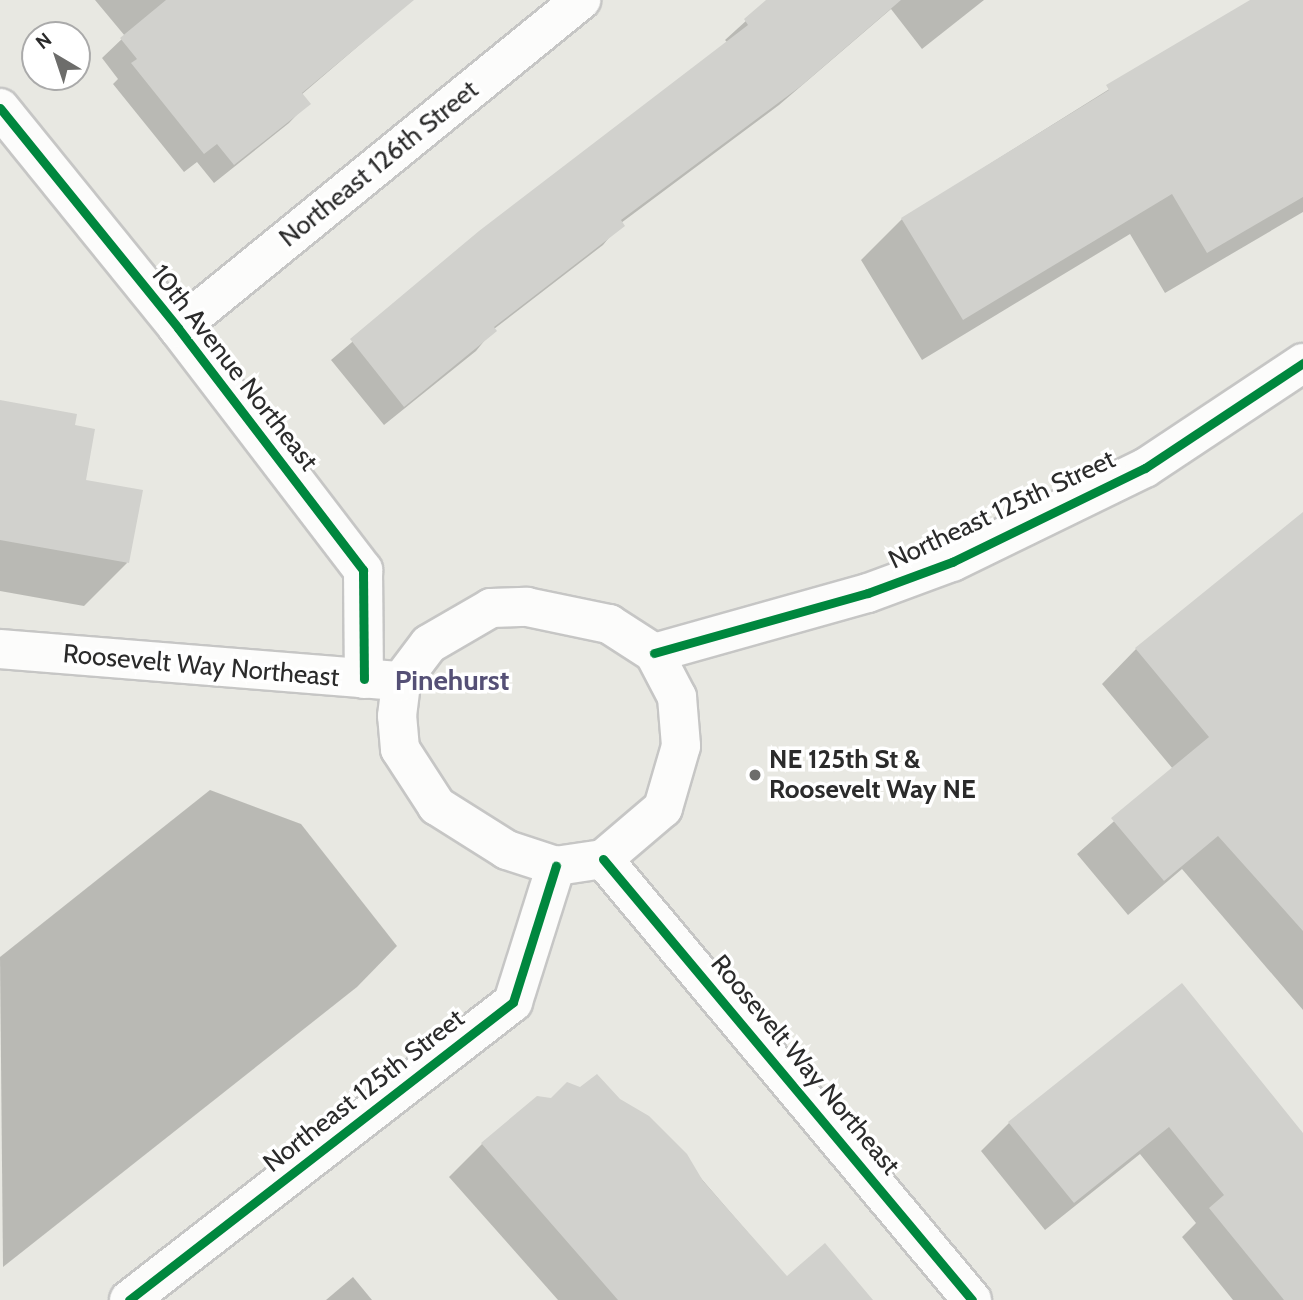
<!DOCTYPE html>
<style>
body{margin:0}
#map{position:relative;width:1303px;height:1300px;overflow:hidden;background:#e8e8e2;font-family:Cabin,sans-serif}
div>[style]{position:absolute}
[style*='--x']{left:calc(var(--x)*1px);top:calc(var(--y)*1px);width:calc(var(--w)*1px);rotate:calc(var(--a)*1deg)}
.shadow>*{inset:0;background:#0003}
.building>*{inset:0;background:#d1d1cd}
.roads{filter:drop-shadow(2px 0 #c6c6c5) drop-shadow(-2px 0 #c6c6c5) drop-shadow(0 2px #c6c6c5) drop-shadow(0 -2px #c6c6c5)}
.minor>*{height:38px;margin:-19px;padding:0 19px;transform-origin:19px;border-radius:19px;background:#fcfcfb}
.tertiary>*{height:38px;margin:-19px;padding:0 19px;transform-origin:19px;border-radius:19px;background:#fcfcfb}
.secondary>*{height:38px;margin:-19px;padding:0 19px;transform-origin:19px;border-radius:19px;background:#fcfcfb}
.cycleway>*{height:9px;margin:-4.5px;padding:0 4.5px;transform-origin:4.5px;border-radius:4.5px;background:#00873e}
.dots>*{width:19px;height:19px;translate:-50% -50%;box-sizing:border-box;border:4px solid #fff;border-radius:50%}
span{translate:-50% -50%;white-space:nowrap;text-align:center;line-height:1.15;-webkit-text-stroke:7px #fff;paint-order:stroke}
.street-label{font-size:26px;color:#2b2b2b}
.poi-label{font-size:26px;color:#2b2b2b;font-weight:700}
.left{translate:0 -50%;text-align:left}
.neighbourhood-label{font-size:28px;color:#555076;font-weight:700}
.north{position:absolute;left:21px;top:21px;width:70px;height:70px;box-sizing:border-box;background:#fff;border:2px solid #aaa;border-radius:50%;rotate:321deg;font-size:19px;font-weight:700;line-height:28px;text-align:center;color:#2b2b2b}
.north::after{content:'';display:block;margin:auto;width:24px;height:32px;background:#6d6d6b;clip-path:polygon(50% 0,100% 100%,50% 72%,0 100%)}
</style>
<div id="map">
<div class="shadow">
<i style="clip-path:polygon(95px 0,412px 0,301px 95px,308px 103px,289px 123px,214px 183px,197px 162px,184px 172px,113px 84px,118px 79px,102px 58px,125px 36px)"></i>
<i style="clip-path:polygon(769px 0,984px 0,922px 49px,891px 9px,779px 105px,621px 223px,603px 245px,494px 329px,476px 351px,384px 425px,331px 360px,480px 233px,728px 43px,725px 40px)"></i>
<i style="clip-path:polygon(1270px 0,1303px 0,1303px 212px,1165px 293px,1130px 234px,922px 360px,861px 260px,902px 219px,1210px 26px)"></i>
<i style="clip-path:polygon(0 402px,73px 426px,84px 481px,127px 563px,84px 606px,0 591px)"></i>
<i style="clip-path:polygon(1303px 514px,1303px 1010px,1182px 869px,1128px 915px,1077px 854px,1173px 769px,1102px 684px,1136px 649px)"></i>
<i style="clip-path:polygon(210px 790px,301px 824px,397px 946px,357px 987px,3px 1267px,0 957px)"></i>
<i style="clip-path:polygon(1182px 985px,1303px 1136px,1303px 1300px,1233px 1300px,1182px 1237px,1196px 1223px,1140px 1154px,1045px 1230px,981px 1151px,1009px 1123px)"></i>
<i style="clip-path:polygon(619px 1101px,648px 1117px,787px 1278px,871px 1300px,558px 1300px,449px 1177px,482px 1144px)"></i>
<i style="clip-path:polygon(353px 1277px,372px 1300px,326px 1300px)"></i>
</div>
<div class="building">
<i style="clip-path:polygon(166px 0,414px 0,302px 93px,311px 104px,234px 165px,217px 144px,204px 154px,131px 63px,137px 59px,120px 38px)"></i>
<i style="clip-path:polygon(766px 0,901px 0,801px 86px,621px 220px,625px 226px,494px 327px,497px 331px,404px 407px,350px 339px,479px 231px,748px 25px,744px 19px)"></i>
<i style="clip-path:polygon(1250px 0,1303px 0,1303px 197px,1207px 253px,1172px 194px,963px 320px,901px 218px,1109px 90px,1106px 85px)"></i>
<i style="clip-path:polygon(0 400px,77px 414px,75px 425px,95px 429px,86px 480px,143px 490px,129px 563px,0 540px)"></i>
<i style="clip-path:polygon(1303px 512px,1303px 931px,1218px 836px,1164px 881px,1111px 818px,1209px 737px,1135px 648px)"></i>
<i style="clip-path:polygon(1182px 983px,1303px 1133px,1303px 1300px,1284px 1300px,1209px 1208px,1224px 1195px,1169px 1127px,1074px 1203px,1008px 1122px)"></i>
<i style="clip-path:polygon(597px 1074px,620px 1099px,649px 1116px,687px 1154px,703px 1181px,787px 1276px,825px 1243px,873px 1300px,618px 1300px,481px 1143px,537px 1096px,551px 1098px,567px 1082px,580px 1087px)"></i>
</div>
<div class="roads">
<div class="minor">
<i style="--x:0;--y:108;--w:283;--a:51"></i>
<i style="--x:178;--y:328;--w:305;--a:52.6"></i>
<i style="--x:363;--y:570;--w:109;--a:89.5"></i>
<i style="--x:178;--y:328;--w:520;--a:-39.14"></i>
</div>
<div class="tertiary">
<i style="--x:603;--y:859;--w:575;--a:50.08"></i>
<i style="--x:129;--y:1300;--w:486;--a:-37.8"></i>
<i style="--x:513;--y:1002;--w:143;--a:-72.5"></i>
</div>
<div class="secondary">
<i style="--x:527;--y:607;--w:84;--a:11.7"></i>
<i style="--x:609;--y:624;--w:54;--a:32.8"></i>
<i style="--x:654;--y:653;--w:50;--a:62.4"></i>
<i style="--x:677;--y:697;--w:49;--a:85.3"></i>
<i style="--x:681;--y:746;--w:65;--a:106.2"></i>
<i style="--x:663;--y:808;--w:79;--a:139.6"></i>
<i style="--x:603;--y:859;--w:48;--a:171.5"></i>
<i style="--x:556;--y:866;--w:52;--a:-161.9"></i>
<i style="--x:507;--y:850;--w:83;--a:-147.8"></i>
<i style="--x:437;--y:806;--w:68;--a:-123"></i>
<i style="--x:400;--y:749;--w:33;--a:-95"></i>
<i style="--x:397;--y:716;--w:35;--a:-83"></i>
<i style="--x:401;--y:681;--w:46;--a:-52.9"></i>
<i style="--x:429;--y:644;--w:72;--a:-30.1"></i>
<i style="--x:491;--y:608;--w:36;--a:-2"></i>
<i style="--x:0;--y:649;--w:402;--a:4.6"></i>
<i style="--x:654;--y:653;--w:222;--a:-15.7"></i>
<i style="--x:868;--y:593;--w:90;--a:-20.3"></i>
<i style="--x:952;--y:562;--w:215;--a:-26"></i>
<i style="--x:1145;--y:468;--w:190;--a:-33.6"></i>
</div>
</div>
<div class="cycleway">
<i style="--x:0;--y:108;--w:283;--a:51"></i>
<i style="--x:178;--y:328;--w:305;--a:52.6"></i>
<i style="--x:363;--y:570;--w:109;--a:89.5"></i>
<i style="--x:654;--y:653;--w:222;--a:-15.7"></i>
<i style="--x:868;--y:593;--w:90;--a:-20.3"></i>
<i style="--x:952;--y:562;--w:215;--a:-26"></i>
<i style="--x:1145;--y:468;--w:190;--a:-33.6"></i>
<i style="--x:603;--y:859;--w:575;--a:50.08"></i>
<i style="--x:129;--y:1300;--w:486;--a:-37.8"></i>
<i style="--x:513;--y:1002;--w:143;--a:-72.5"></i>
</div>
<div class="dots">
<i style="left:755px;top:775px;background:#6d6d6b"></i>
</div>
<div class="street-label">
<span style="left:379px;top:164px;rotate:-39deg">Northeast 126th Street</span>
<span style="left:234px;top:368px;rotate:52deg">10th Avenue Northeast</span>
<span style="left:1002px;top:510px;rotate:-25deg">Northeast 125th Street</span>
<span style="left:201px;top:666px;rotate:5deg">Roosevelt Way Northeast</span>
<span style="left:805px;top:1065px;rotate:50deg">Roosevelt Way Northeast</span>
<span style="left:364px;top:1091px;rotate:-38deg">Northeast 125th Street</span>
</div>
<div class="poi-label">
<span class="left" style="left:769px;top:775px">NE 125th St &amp;<br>Roosevelt Way NE</span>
</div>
<div class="neighbourhood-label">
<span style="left:452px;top:680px">Pinehurst</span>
</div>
<div class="north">N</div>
</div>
